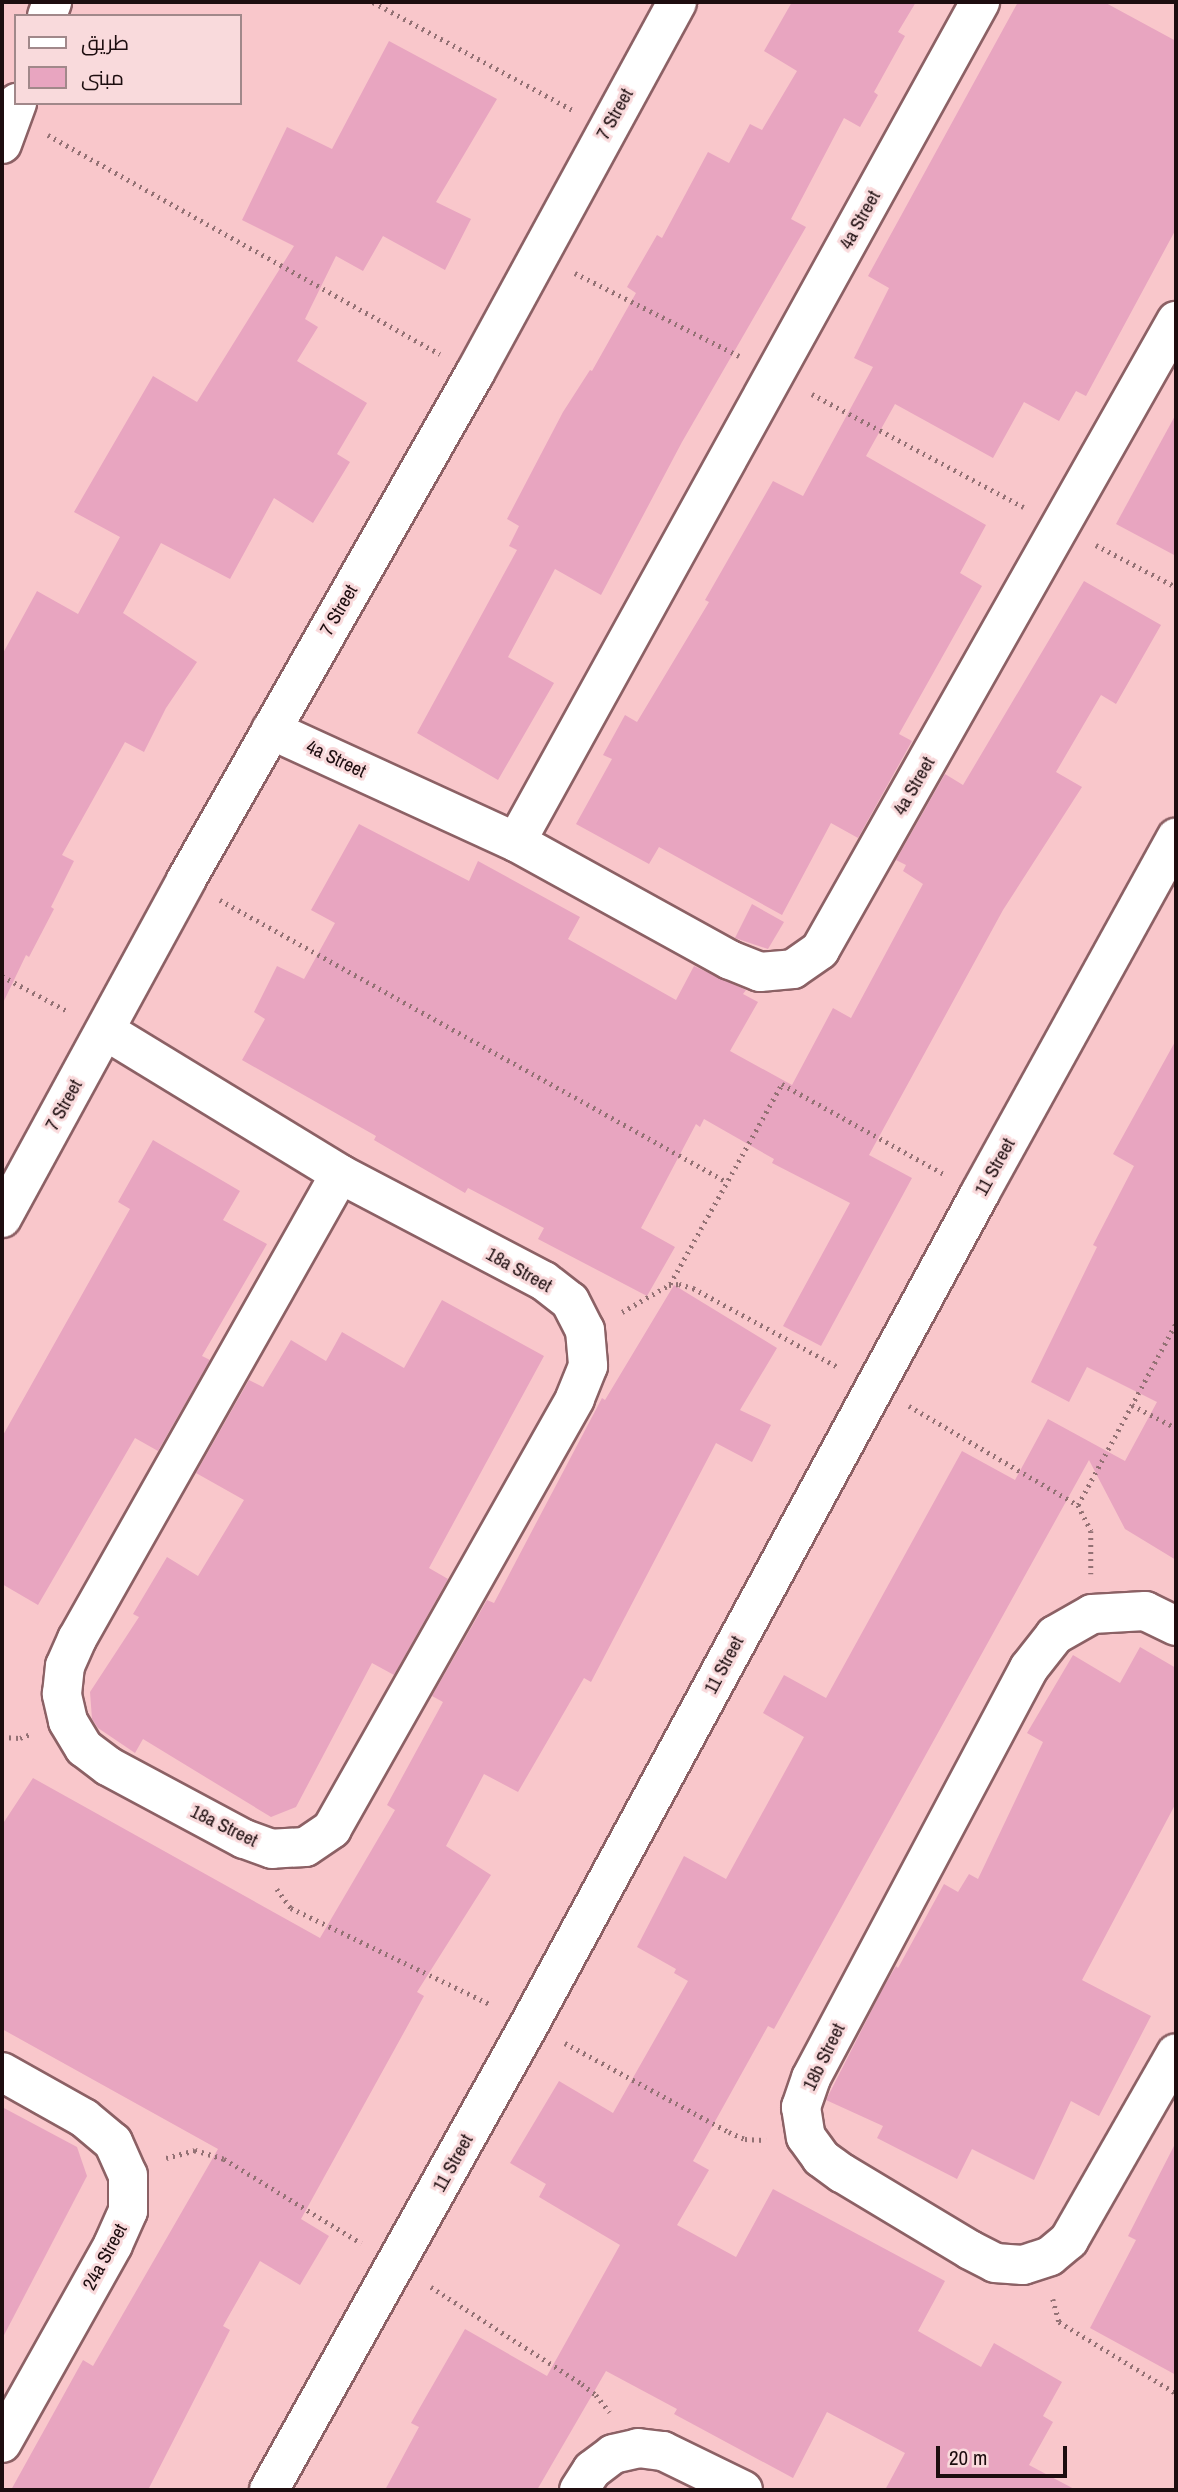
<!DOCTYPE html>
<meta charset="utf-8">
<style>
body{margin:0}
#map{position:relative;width:1178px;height:2492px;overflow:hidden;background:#f9c7cb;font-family:"Archivo Narrow",Cairo,sans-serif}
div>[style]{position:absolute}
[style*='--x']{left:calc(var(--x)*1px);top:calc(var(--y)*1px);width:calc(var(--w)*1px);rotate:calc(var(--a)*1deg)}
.building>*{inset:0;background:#e8a5c0}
.path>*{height:4.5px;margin-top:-2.25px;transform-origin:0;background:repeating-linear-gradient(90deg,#937174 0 2px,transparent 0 7px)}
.roads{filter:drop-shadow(2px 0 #8c6165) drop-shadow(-2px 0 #8c6165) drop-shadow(0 2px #8c6165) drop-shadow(0 -2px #8c6165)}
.minor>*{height:38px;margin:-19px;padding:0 19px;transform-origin:19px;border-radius:19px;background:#fff}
span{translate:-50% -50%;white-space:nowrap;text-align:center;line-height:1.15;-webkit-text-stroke:6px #f9dadc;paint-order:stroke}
.street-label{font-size:19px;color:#1d0d0f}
.frame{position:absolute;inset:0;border:4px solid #1d0d0f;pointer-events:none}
.legend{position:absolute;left:14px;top:14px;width:228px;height:91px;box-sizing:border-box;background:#f9dadc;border:2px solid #a1888a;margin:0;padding:9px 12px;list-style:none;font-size:21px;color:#1d0d0f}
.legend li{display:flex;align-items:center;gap:14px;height:35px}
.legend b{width:35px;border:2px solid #a1888a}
.scale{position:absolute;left:936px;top:2446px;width:131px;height:32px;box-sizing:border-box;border:4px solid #1d0d0f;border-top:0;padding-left:9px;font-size:21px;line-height:24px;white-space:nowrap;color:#1d0d0f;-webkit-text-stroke:5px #f9dadc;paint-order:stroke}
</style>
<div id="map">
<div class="building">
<i style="clip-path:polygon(792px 2px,916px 2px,898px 32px,905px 36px,874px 92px,878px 95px,860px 127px,844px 118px,791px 219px,806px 227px,682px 442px,601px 595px,555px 569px,508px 657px,554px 683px,498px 780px,417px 733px,517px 550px,509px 546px,519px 526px,507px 519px,563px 412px,590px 370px,592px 371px,636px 293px,627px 287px,657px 235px,662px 238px,708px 152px,729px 163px,750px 124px,762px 130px,797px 71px,764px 51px)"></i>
<i style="clip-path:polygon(1018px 2px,1104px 2px,1176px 41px,1176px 229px,1086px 396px,1076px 391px,1059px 421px,1024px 402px,993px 458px,895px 404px,866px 456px,986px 525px,960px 573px,982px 586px,899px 734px,912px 741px,858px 838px,831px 823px,782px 915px,659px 847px,649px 864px,576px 824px,612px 759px,603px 755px,625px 715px,637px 722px,709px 602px,705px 600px,773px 481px,803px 496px,873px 367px,854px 358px,889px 288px,868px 276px)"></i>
<i style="clip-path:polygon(389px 41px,497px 99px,436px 202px,471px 219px,445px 270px,383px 236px,363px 271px,336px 256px,305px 319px,318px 327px,297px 361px,367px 403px,337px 454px,350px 462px,313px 523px,274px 498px,230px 579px,161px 543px,123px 613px,197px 662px,166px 708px,144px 752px,125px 742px,62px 855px,74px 861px,51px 907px,54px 909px,29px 957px,26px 955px,2px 1005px,2px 655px,37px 591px,78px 614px,120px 537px,74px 512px,153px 376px,197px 402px,294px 246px,242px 220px,287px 127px,332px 149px)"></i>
<i style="clip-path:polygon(1176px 414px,1176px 556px,1116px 524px)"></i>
<i style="clip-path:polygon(1084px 581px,1161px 625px,1116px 704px,1101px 695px,1056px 772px,1082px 787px,1003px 910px,869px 1155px,912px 1178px,821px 1346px,783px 1326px,850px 1203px,772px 1163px,774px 1159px,704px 1119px,700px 1127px,696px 1124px,641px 1228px,675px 1247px,647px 1296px,538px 1239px,544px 1228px,468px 1188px,465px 1193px,374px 1140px,376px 1136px,242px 1060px,265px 1019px,254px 1012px,277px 966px,304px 979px,335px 923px,311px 910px,359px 824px,469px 881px,478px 861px,580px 917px,568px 939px,676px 1000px,694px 966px,746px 990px,743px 994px,758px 1002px,730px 1051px,792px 1085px,833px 1008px,851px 1018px,923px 884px,903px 871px,906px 865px,896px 860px,945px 774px,963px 785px)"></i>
<i style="clip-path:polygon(752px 904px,784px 922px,768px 949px,735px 938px)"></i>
<i style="clip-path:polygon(1176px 1040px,1176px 1560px,1125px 1529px,1089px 1460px,774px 2029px,768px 2026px,693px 2161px,709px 2170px,677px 2225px,736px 2257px,773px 2189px,945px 2281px,918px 2331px,981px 2367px,994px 2343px,1062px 2382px,1043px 2416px,1053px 2422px,1029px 2465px,1076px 2490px,885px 2490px,905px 2453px,827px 2412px,793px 2478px,674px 2414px,677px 2409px,606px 2371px,537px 2490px,385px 2490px,419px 2427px,411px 2423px,465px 2329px,547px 2376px,620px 2245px,539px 2197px,546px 2184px,510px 2163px,559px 2081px,613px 2113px,688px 1981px,674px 1973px,676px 1969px,637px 1947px,684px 1856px,726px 1879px,804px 1737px,763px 1713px,784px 1675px,826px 1698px,962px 1451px,1015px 1480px,1048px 1419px,1125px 1461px,1157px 1402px,1087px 1367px,1069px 1402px,1031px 1382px,1097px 1247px,1093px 1245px,1134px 1166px,1113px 1154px)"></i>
<i style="clip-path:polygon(153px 1140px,240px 1191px,223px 1220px,267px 1244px,202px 1356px,210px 1360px,158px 1451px,135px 1438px,38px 1605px,2px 1584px,2px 1437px,130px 1209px,118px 1202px)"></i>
<i style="clip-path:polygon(674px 1285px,777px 1348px,740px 1410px,771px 1425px,752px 1462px,716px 1443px,591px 1682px,584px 1678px,518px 1792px,484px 1774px,446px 1846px,491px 1875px,417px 1992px,424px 1996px,301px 2219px,329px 2236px,300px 2285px,260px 2261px,223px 2326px,230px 2330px,148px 2490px,11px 2490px,83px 2360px,93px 2366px,218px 2149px,2px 2029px,2px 1825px,33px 1778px,320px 1938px,395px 1810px,387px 1805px,443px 1702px,432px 1696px,487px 1600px,494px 1603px,602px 1398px,605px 1400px)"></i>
<i style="clip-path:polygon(442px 1300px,544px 1356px,429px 1568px,448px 1579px,394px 1675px,372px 1663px,296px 1807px,271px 1817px,143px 1739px,135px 1753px,98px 1728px,92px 1719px,90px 1692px,139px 1617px,133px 1614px,167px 1557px,198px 1576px,244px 1500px,196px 1473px,249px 1380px,263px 1387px,291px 1340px,326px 1361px,342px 1332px,404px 1368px)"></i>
<i style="clip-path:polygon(1140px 1647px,1176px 1668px,1176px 1803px,1082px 1980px,1151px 2016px,1099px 2116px,1071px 2101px,1034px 2180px,972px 2149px,957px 2179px,877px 2138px,883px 2126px,826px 2100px,882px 1990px,896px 1966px,898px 1968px,944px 1884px,958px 1892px,969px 1874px,978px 1879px,1043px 1742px,1027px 1733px,1073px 1655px,1120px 1683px)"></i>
<i style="clip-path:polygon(2px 2107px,77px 2147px,87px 2176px,2px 2339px)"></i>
<i style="clip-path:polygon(1176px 2142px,1176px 2375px,1090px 2328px,1136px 2240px,1128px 2236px)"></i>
</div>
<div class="path">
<i style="--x:373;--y:2;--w:227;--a:28.4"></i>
<i style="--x:48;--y:135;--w:449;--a:29.2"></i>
<i style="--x:575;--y:273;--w:184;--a:26.8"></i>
<i style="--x:812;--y:394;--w:240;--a:28.1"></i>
<i style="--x:1096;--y:545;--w:90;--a:27.7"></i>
<i style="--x:220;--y:900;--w:580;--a:29.08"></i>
<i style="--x:2;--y:976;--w:76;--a:28.2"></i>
<i style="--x:670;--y:1284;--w:229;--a:-60.8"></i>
<i style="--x:782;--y:1084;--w:185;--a:29.1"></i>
<i style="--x:622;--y:1312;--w:54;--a:-29.9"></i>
<i style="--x:669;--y:1285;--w:10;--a:-6"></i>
<i style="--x:679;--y:1284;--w:15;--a:16"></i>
<i style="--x:693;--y:1288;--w:167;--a:28.6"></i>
<i style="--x:1132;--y:1405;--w:50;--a:27.6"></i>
<i style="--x:909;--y:1406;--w:196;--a:30.4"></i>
<i style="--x:1078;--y:1505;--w:29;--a:63"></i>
<i style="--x:1091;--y:1531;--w:43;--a:90"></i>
<i style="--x:1078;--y:1505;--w:207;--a:-61.7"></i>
<i style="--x:2;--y:1737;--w:18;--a:3"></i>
<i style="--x:20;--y:1738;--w:12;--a:-20"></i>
<i style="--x:277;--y:1889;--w:24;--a:54"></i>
<i style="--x:291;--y:1908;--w:223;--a:25.8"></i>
<i style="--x:565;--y:2043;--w:187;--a:28.5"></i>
<i style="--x:729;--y:2132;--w:17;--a:24"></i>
<i style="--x:745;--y:2139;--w:21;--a:3"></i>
<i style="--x:166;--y:2158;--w:30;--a:-15"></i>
<i style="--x:195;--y:2150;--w:30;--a:17"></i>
<i style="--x:224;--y:2159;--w:161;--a:31.5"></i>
<i style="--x:431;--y:2287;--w:179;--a:32.7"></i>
<i style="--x:582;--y:2384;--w:18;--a:38"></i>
<i style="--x:596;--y:2395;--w:22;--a:51"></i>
<i style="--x:1053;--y:2299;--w:24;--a:75"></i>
<i style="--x:1059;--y:2322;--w:137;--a:31.3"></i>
</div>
<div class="roads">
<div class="minor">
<i style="--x:47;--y:16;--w:15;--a:-70"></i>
<i style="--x:2;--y:144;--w:44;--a:-69.9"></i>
<i style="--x:271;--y:730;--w:269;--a:24.6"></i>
<i style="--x:516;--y:842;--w:244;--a:28.9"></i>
<i style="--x:730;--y:960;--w:32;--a:22"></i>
<i style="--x:760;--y:972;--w:33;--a:-5"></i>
<i style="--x:793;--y:969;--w:33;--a:-35"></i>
<i style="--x:820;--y:950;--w:723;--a:-60.49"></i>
<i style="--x:516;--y:842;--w:960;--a:-61.08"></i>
<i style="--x:106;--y:1031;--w:274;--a:31.4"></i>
<i style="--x:340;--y:1174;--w:230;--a:27.7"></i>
<i style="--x:544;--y:1281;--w:33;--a:38"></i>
<i style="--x:570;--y:1301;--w:33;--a:63"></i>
<i style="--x:585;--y:1330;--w:36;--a:85"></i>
<i style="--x:588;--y:1366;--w:35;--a:112"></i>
<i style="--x:575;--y:1399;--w:494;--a:119.5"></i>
<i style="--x:332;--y:1829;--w:32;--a:146"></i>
<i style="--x:305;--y:1847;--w:33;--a:177"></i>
<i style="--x:272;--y:1849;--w:30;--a:-160"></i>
<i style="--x:244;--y:1839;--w:154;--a:-151.8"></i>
<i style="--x:108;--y:1766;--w:30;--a:-143"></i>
<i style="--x:84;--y:1748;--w:31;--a:-121"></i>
<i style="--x:68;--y:1721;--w:28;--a:-103"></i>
<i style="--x:62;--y:1694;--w:28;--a:-84"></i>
<i style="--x:65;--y:1666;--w:30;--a:-66"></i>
<i style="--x:77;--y:1639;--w:534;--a:-60.51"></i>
<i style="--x:2;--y:1218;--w:385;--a:-61.4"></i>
<i style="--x:186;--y:880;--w:584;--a:-60.32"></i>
<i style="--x:475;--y:373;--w:422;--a:-61.4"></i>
<i style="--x:1176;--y:1626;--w:34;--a:-154"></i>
<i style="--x:1145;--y:1611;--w:53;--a:176.8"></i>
<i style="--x:1092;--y:1614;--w:43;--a:150.4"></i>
<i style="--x:1055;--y:1635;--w:42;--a:128.2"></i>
<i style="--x:1029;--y:1668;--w:464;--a:118"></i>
<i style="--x:811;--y:2078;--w:31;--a:109"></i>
<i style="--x:801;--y:2107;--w:30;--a:81"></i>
<i style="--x:806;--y:2137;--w:26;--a:54"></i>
<i style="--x:821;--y:2158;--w:26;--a:36"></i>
<i style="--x:842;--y:2173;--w:149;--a:31"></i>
<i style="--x:970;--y:2250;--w:28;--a:27"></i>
<i style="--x:995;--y:2263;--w:28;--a:4"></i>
<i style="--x:1023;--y:2265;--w:28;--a:-18"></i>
<i style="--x:1050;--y:2256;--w:25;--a:-40"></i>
<i style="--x:1069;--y:2240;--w:215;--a:-60.2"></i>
<i style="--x:2;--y:2072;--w:94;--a:29.3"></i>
<i style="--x:84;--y:2118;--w:38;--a:40"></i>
<i style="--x:113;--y:2142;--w:36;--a:66"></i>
<i style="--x:128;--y:2175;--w:36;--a:90"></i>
<i style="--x:128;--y:2211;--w:37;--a:114"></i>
<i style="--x:113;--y:2245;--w:227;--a:119.3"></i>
<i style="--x:269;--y:2490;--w:535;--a:-60.8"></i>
<i style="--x:530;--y:2023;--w:944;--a:-61.53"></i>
<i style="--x:980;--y:1193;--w:406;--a:-61.1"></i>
<i style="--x:579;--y:2490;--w:24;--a:-57"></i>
<i style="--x:592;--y:2470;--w:26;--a:-37"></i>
<i style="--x:613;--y:2454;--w:26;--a:-13"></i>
<i style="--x:638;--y:2448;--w:25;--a:7"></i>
<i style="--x:663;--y:2451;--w:89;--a:26"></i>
</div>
</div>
<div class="street-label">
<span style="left:615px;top:114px;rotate:-61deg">7 Street</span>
<span style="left:860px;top:220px;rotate:-61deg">4a Street</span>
<span style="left:339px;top:610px;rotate:-60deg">7 Street</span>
<span style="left:336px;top:759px;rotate:25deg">4a Street</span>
<span style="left:914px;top:786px;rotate:-60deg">4a Street</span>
<span style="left:64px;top:1105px;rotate:-61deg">7 Street</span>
<span style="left:995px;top:1167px;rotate:-61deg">11 Street</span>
<span style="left:519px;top:1270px;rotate:29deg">18a Street</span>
<span style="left:724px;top:1665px;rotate:-62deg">11 Street</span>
<span style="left:224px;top:1826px;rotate:26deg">18a Street</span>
<span style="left:824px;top:2057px;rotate:-64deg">18b Street</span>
<span style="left:453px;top:2163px;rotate:-61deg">11 Street</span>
<span style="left:105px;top:2257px;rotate:-62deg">24a Street</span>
</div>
<div class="frame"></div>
<ul class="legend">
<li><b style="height:9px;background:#fff"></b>طريق</li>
<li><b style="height:19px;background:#e8a5c0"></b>مبنى</li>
</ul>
<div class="scale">20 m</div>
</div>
